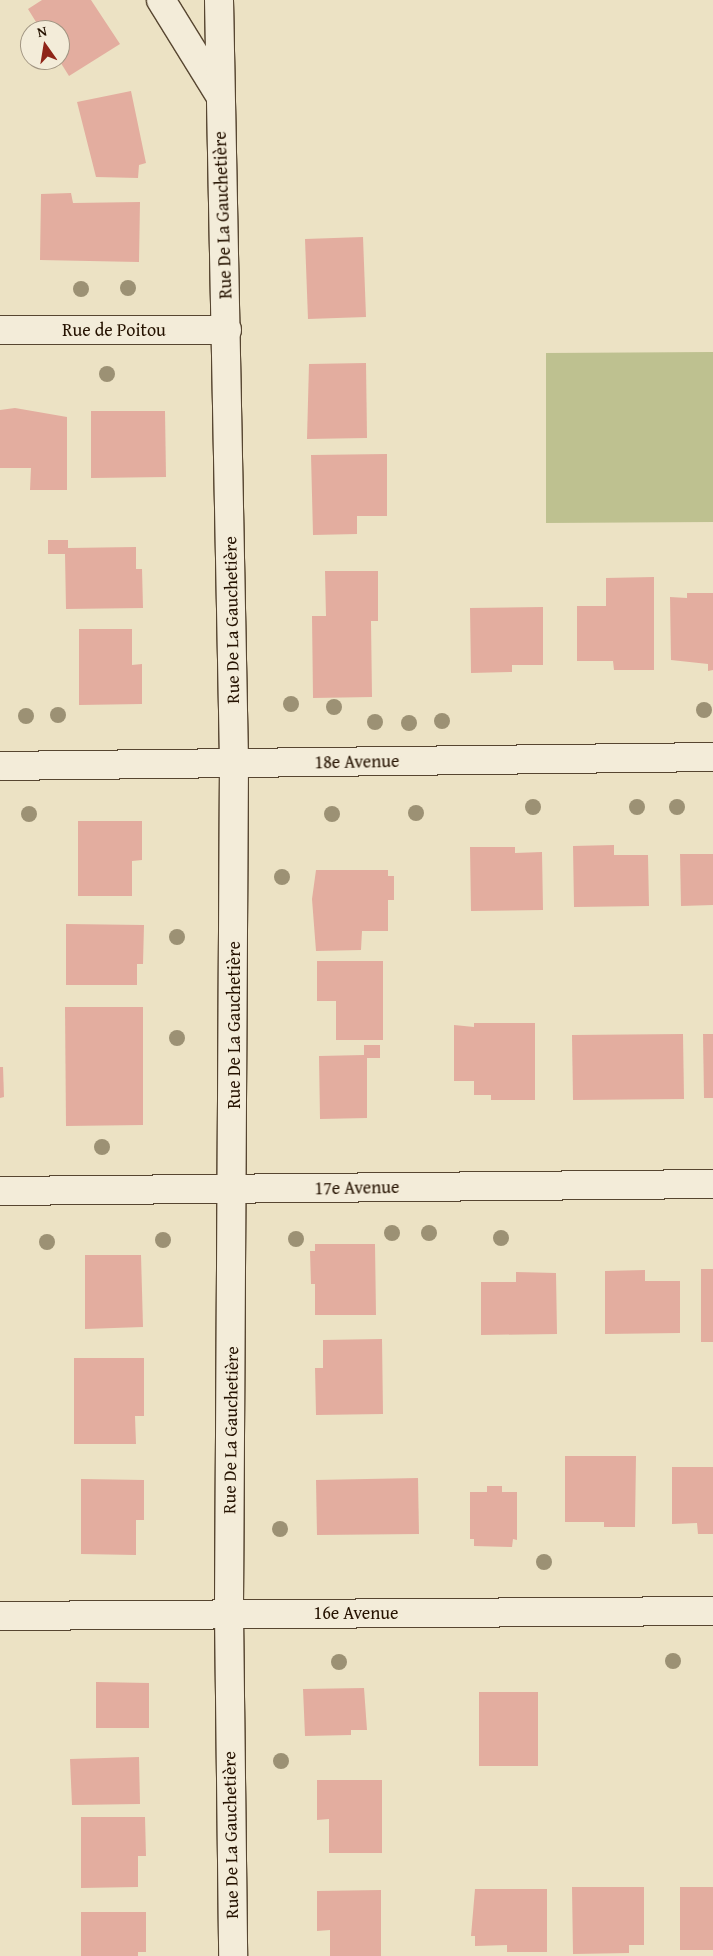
<!DOCTYPE html>
<meta charset="utf-8">
<style>
body{margin:0}
#map{position:relative;width:713px;height:1956px;overflow:hidden;background:#ece2c4;font-family:"Gentium Book Plus",serif}
div>[style]{position:absolute}
[style*='--x']{left:calc(var(--x)*1px);top:calc(var(--y)*1px);width:calc(var(--w)*1px);rotate:calc(var(--a)*1deg)}
.green>*{inset:0;background:#bec190}
.building>*{inset:0;background:#e3ad9f}
.roads{filter:drop-shadow(1px 0 #574631) drop-shadow(-1px 0 #574631) drop-shadow(0 1px #574631) drop-shadow(0 -1px #574631)}
.minor>*{height:28px;margin:-14px;padding:0 14px;transform-origin:14px;border-radius:14px;background:#f3ecd9}
.trees>*{width:16px;height:16px;margin:-8px;border-radius:50%;background:#9c9174}
span{translate:-50% -50%;white-space:nowrap;text-align:center;line-height:1.15;-webkit-text-stroke:5px #f3ecd9;paint-order:stroke}
.street-label{font-size:18px;color:#251200}
.north{position:absolute;left:20px;top:20px;width:50px;height:50px;box-sizing:border-box;background:#f3ecd9;border:1px solid #a19582;border-radius:50%;rotate:347deg;font-size:14px;font-weight:700;line-height:20px;text-align:center;color:#251200}
.north::after{content:'';display:block;margin:auto;width:18px;height:22px;background:#8f2418;clip-path:polygon(50% 0,100% 100%,50% 72%,0 100%)}
</style>
<div id="map">
<div class="green">
<i style="clip-path:polygon(713px 352px,713px 522px,546px 523px,546px 353px)"></i>
</div>
<div class="building">
<i style="clip-path:polygon(42px 0,91px 0,120px 44px,69px 76px,59px 60px,60px 30px,41px 30px,28px 9px)"></i>
<i style="clip-path:polygon(131px 91px,146px 163px,139px 165px,138px 178px,96px 177px,77px 102px)"></i>
<i style="clip-path:polygon(71px 193px,73px 203px,140px 202px,139px 262px,40px 260px,41px 194px)"></i>
<i style="clip-path:polygon(363px 237px,366px 317px,308px 319px,305px 239px)"></i>
<i style="clip-path:polygon(366px 363px,367px 438px,307px 439px,309px 364px)"></i>
<i style="clip-path:polygon(15px 408px,67px 417px,67px 490px,30px 490px,31px 468px,0 468px,0 410px)"></i>
<i style="clip-path:polygon(91px 411px,165px 411px,166px 477px,91px 478px)"></i>
<i style="clip-path:polygon(387px 454px,387px 516px,357px 516px,357px 534px,313px 535px,311px 455px)"></i>
<i style="clip-path:polygon(48px 540px,68px 540px,68px 548px,136px 547px,136px 569px,142px 569px,143px 608px,66px 609px,65px 554px,48px 554px)"></i>
<i style="clip-path:polygon(325px 571px,378px 571px,378px 621px,371px 621px,372px 697px,313px 698px,312px 616px,326px 616px)"></i>
<i style="clip-path:polygon(654px 577px,654px 670px,614px 670px,613px 661px,577px 661px,577px 606px,606px 606px,606px 578px)"></i>
<i style="clip-path:polygon(687px 593px,713px 593px,713px 670px,708px 671px,708px 664px,671px 660px,670px 597px,687px 598px)"></i>
<i style="clip-path:polygon(543px 607px,543px 665px,512px 665px,512px 672px,471px 673px,470px 608px)"></i>
<i style="clip-path:polygon(79px 629px,132px 629px,132px 665px,142px 664px,142px 704px,79px 705px)"></i>
<i style="clip-path:polygon(78px 821px,142px 821px,142px 860px,132px 861px,132px 896px,78px 896px)"></i>
<i style="clip-path:polygon(614px 845px,614px 855px,648px 855px,649px 906px,574px 907px,573px 846px)"></i>
<i style="clip-path:polygon(470px 847px,515px 847px,515px 853px,542px 852px,543px 910px,471px 911px)"></i>
<i style="clip-path:polygon(680px 854px,713px 854px,713px 905px,681px 906px)"></i>
<i style="clip-path:polygon(316px 870px,388px 870px,388px 876px,394px 876px,394px 900px,388px 900px,388px 931px,362px 931px,361px 950px,316px 951px,312px 899px)"></i>
<i style="clip-path:polygon(66px 924px,144px 925px,143px 964px,137px 964px,137px 985px,66px 985px)"></i>
<i style="clip-path:polygon(317px 961px,383px 961px,383px 1040px,336px 1040px,336px 1001px,317px 1001px)"></i>
<i style="clip-path:polygon(65px 1007px,143px 1007px,143px 1125px,66px 1126px)"></i>
<i style="clip-path:polygon(474px 1023px,535px 1023px,535px 1100px,491px 1100px,491px 1095px,474px 1095px,474px 1081px,454px 1081px,454px 1025px,474px 1027px)"></i>
<i style="clip-path:polygon(683px 1034px,684px 1099px,573px 1100px,572px 1035px)"></i>
<i style="clip-path:polygon(703px 1034px,713px 1034px,713px 1098px,704px 1098px)"></i>
<i style="clip-path:polygon(364px 1045px,380px 1045px,380px 1058px,367px 1058px,367px 1118px,320px 1119px,319px 1056px,364px 1055px)"></i>
<i style="clip-path:polygon(0 1067px,3px 1067px,4px 1097px,0 1098px)"></i>
<i style="clip-path:polygon(315px 1244px,375px 1244px,376px 1315px,315px 1315px,315px 1284px,311px 1284px,310px 1251px,315px 1251px)"></i>
<i style="clip-path:polygon(85px 1255px,141px 1255px,143px 1327px,85px 1329px)"></i>
<i style="clip-path:polygon(701px 1269px,713px 1269px,713px 1342px,701px 1342px)"></i>
<i style="clip-path:polygon(645px 1270px,645px 1281px,680px 1281px,680px 1333px,605px 1334px,605px 1271px)"></i>
<i style="clip-path:polygon(516px 1272px,556px 1273px,557px 1334px,481px 1335px,481px 1282px,516px 1282px)"></i>
<i style="clip-path:polygon(382px 1339px,383px 1414px,316px 1415px,315px 1368px,323px 1368px,323px 1340px)"></i>
<i style="clip-path:polygon(74px 1358px,144px 1358px,144px 1416px,135px 1416px,136px 1444px,74px 1444px)"></i>
<i style="clip-path:polygon(565px 1456px,636px 1456px,635px 1527px,604px 1527px,604px 1522px,565px 1522px)"></i>
<i style="clip-path:polygon(672px 1467px,713px 1467px,713px 1534px,698px 1534px,697px 1523px,672px 1524px)"></i>
<i style="clip-path:polygon(418px 1478px,419px 1534px,317px 1535px,316px 1480px)"></i>
<i style="clip-path:polygon(81px 1479px,144px 1480px,144px 1520px,136px 1520px,136px 1555px,81px 1554px)"></i>
<i style="clip-path:polygon(487px 1486px,502px 1486px,502px 1492px,517px 1492px,517px 1540px,513px 1539px,512px 1547px,474px 1546px,474px 1539px,470px 1539px,470px 1492px,487px 1492px)"></i>
<i style="clip-path:polygon(96px 1682px,149px 1683px,149px 1728px,96px 1728px)"></i>
<i style="clip-path:polygon(364px 1688px,367px 1730px,351px 1730px,351px 1735px,305px 1736px,303px 1689px)"></i>
<i style="clip-path:polygon(479px 1692px,538px 1692px,538px 1766px,479px 1766px)"></i>
<i style="clip-path:polygon(139px 1757px,140px 1804px,72px 1805px,70px 1759px)"></i>
<i style="clip-path:polygon(317px 1780px,382px 1780px,382px 1853px,329px 1853px,329px 1819px,317px 1820px)"></i>
<i style="clip-path:polygon(81px 1817px,145px 1817px,146px 1856px,138px 1856px,138px 1887px,81px 1888px)"></i>
<i style="clip-path:polygon(572px 1887px,644px 1887px,644px 1945px,629px 1945px,629px 1953px,573px 1954px)"></i>
<i style="clip-path:polygon(680px 1887px,713px 1887px,713px 1950px,680px 1950px)"></i>
<i style="clip-path:polygon(475px 1889px,547px 1889px,547px 1952px,507px 1952px,507px 1945px,475px 1946px,475px 1936px,471px 1936px)"></i>
<i style="clip-path:polygon(381px 1890px,381px 1956px,330px 1956px,330px 1930px,317px 1931px,317px 1891px)"></i>
<i style="clip-path:polygon(81px 1912px,146px 1912px,146px 1952px,138px 1952px,138px 1956px,81px 1956px)"></i>
</div>
<div class="roads">
<div class="minor">
<i style="--x:161;--y:0;--w:110;--a:58.3"></i>
<i style="--x:219;--y:0;--w:763;--a:88.87"></i>
<i style="--x:234;--y:763;--w:851;--a:90.34"></i>
<i style="--x:229;--y:1614;--w:342;--a:89.3"></i>
<i style="--x:0;--y:330;--w:227;--a:0"></i>
<i style="--x:0;--y:766;--w:713;--a:-0.72"></i>
<i style="--x:0;--y:1191;--w:713;--a:-0.56"></i>
<i style="--x:0;--y:1616;--w:713;--a:-0.4"></i>
</div>
</div>
<div class="trees">
<i style="left:128px;top:288px"></i>
<i style="left:81px;top:289px"></i>
<i style="left:107px;top:374px"></i>
<i style="left:291px;top:704px"></i>
<i style="left:334px;top:707px"></i>
<i style="left:704px;top:710px"></i>
<i style="left:58px;top:715px"></i>
<i style="left:26px;top:716px"></i>
<i style="left:442px;top:721px"></i>
<i style="left:375px;top:722px"></i>
<i style="left:409px;top:723px"></i>
<i style="left:533px;top:807px"></i>
<i style="left:637px;top:807px"></i>
<i style="left:677px;top:807px"></i>
<i style="left:416px;top:813px"></i>
<i style="left:29px;top:814px"></i>
<i style="left:332px;top:814px"></i>
<i style="left:282px;top:877px"></i>
<i style="left:177px;top:937px"></i>
<i style="left:177px;top:1038px"></i>
<i style="left:102px;top:1147px"></i>
<i style="left:392px;top:1233px"></i>
<i style="left:429px;top:1233px"></i>
<i style="left:501px;top:1238px"></i>
<i style="left:296px;top:1239px"></i>
<i style="left:163px;top:1240px"></i>
<i style="left:47px;top:1242px"></i>
<i style="left:280px;top:1529px"></i>
<i style="left:544px;top:1562px"></i>
<i style="left:673px;top:1661px"></i>
<i style="left:339px;top:1662px"></i>
<i style="left:281px;top:1761px"></i>
</div>
<div class="street-label">
<span style="left:223px;top:215px;rotate:-92deg">Rue De La Gauchetière</span>
<span style="left:114px;top:330px">Rue de Poitou</span>
<span style="left:232px;top:620px;rotate:-91deg">Rue De La Gauchetière</span>
<span style="left:357px;top:762px;rotate:-1deg">18e Avenue</span>
<span style="left:234px;top:1025px;rotate:-90deg">Rue De La Gauchetière</span>
<span style="left:357px;top:1188px;rotate:-1deg">17e Avenue</span>
<span style="left:231px;top:1430px;rotate:-89deg">Rue De La Gauchetière</span>
<span style="left:356px;top:1613px">16e Avenue</span>
<span style="left:231px;top:1835px;rotate:-91deg">Rue De La Gauchetière</span>
</div>
<div class="north">N</div>
</div>
